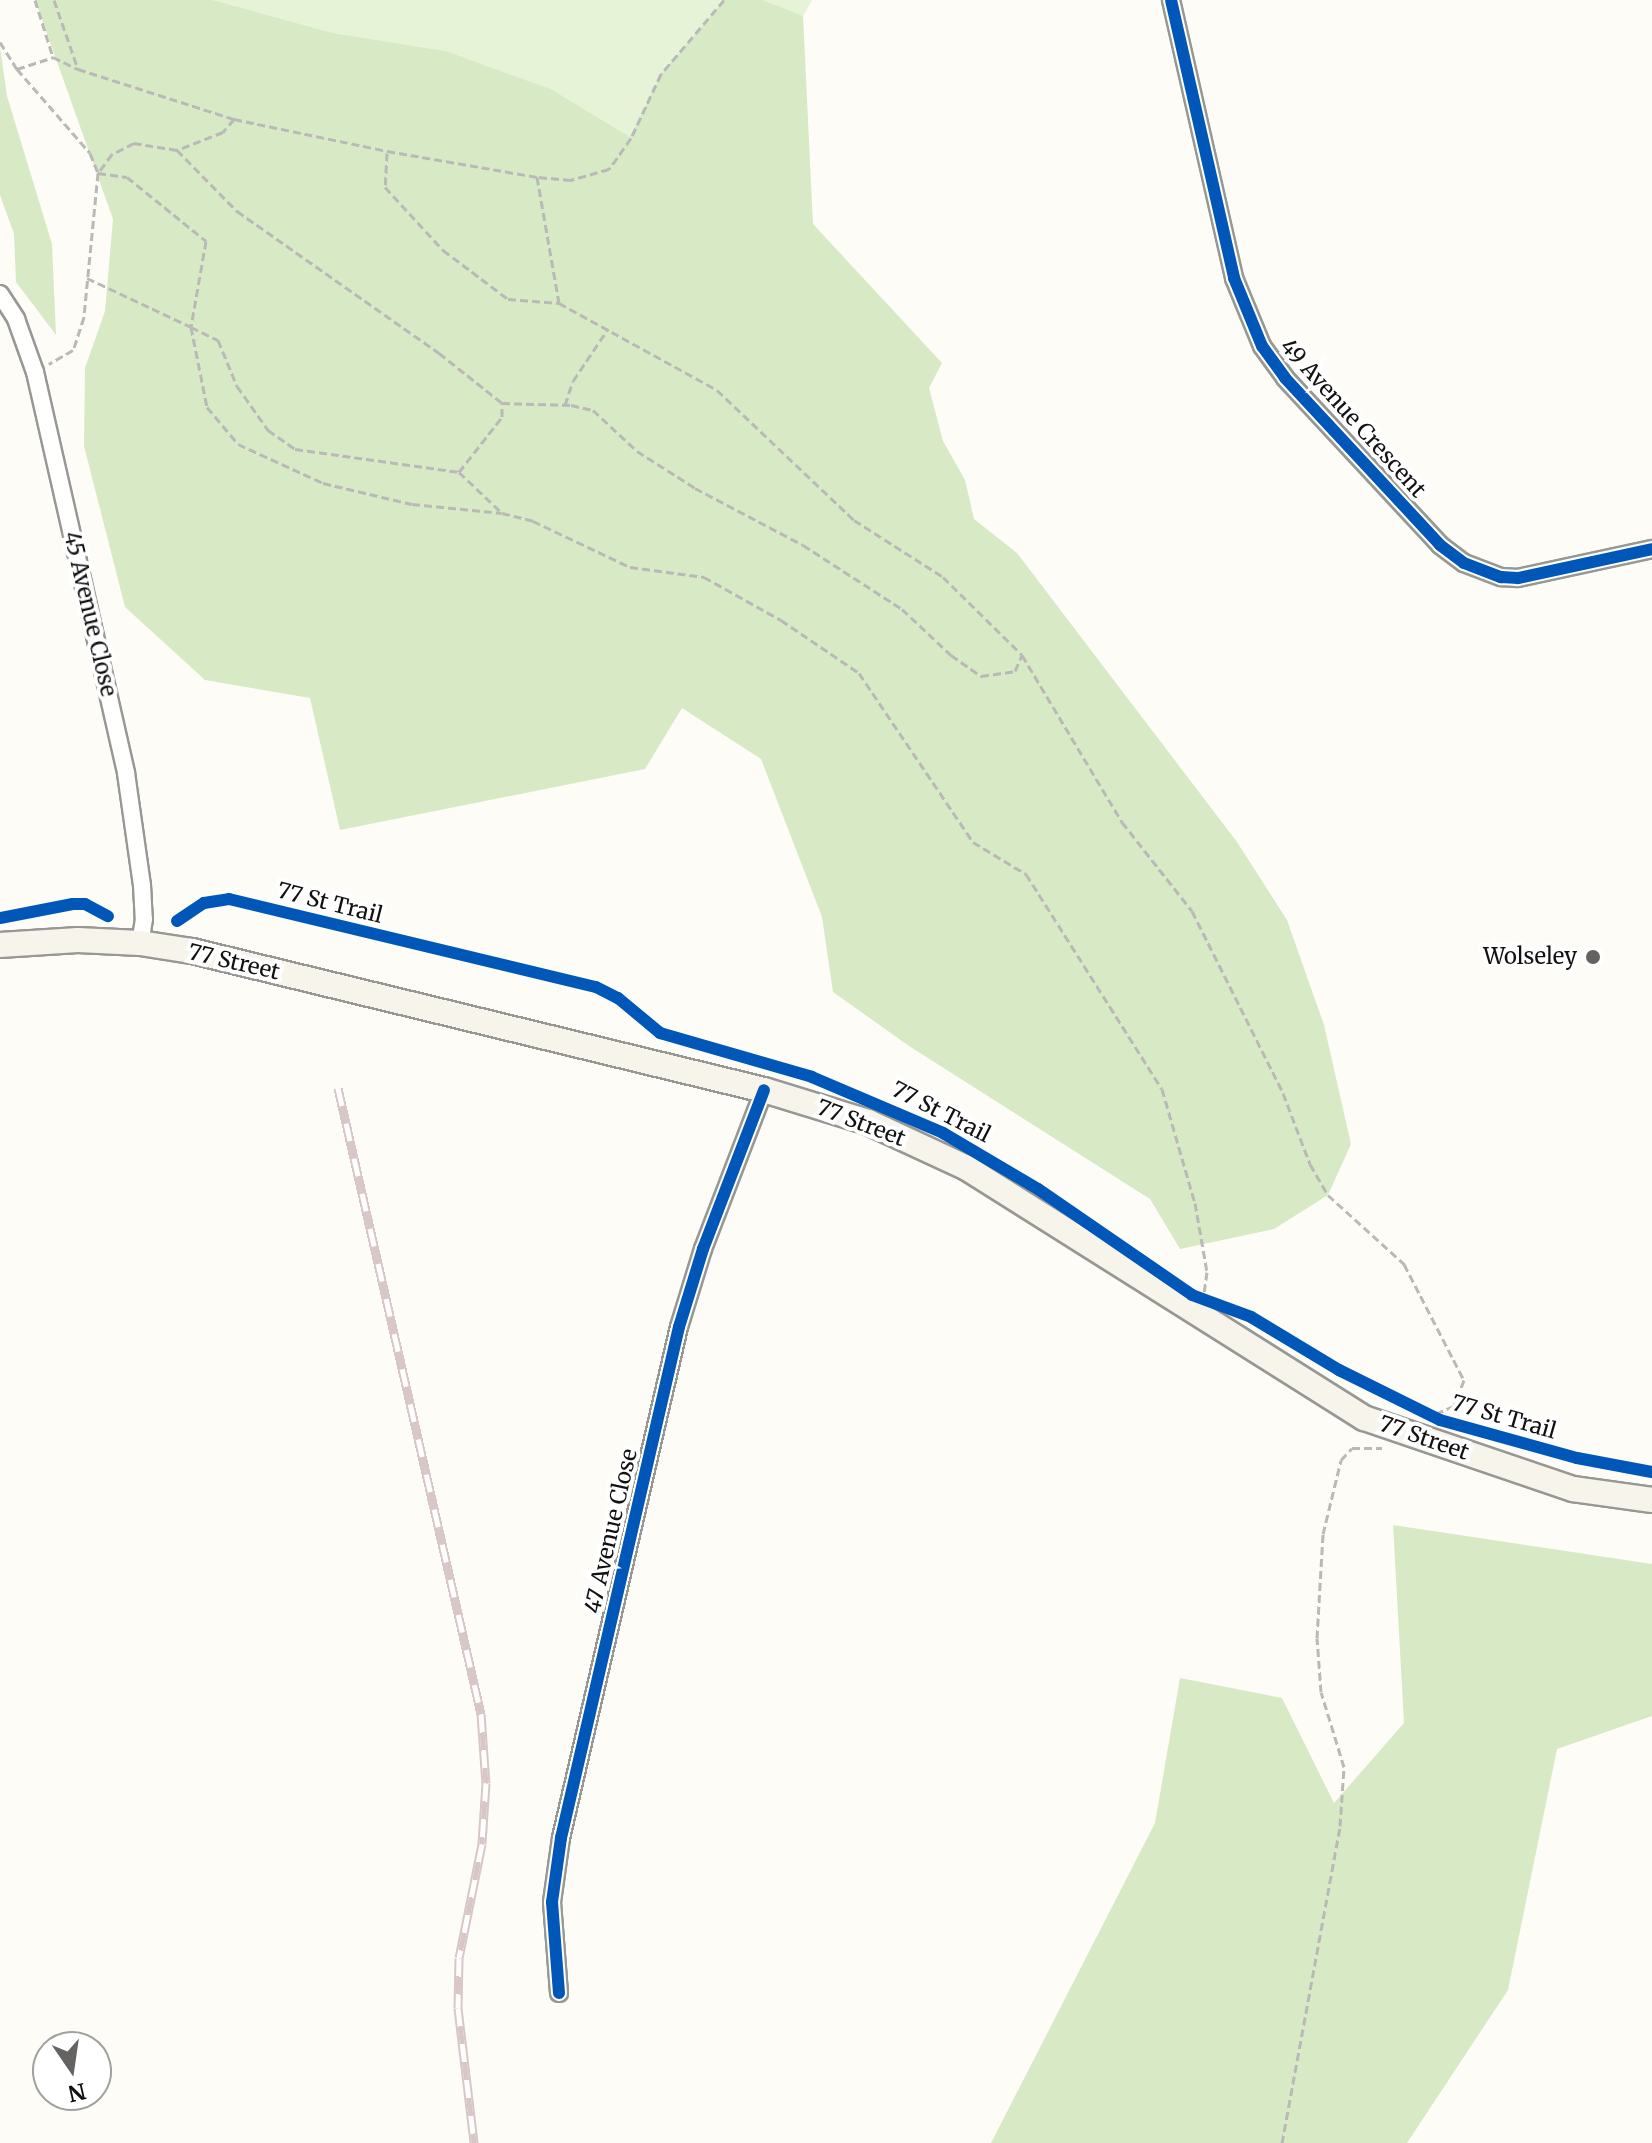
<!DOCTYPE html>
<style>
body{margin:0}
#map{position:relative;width:1652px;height:2143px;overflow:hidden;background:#fdfcf7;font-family:Merriweather,serif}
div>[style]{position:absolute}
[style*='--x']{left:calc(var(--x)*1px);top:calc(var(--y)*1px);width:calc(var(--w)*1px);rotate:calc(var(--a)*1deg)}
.green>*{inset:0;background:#e7f3d7}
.forest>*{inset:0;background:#d8eac5}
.path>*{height:3px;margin-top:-1.5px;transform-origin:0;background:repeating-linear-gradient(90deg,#b9b9b8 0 8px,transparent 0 12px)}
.roads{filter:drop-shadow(2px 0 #979795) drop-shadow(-2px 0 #979795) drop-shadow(0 2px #979795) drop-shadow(0 -2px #979795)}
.minor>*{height:16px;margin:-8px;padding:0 8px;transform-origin:8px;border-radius:8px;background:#fffffe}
.secondary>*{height:24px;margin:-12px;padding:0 12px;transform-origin:12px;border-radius:12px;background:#f6f4eb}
.rail>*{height:9px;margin-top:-4.5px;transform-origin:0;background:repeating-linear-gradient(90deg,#fff 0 18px,#d9c6c7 0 36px);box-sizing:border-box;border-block:2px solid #d9c6c7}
.cycleway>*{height:12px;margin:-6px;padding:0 6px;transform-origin:6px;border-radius:6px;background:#0057b8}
.dots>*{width:22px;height:22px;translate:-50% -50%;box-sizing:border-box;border:4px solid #fff;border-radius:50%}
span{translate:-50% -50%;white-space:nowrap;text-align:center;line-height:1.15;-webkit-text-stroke:8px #fff;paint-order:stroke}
.street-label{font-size:22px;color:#111}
.poi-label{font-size:22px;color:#111}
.right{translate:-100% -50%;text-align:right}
.north{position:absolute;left:32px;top:2031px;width:80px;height:80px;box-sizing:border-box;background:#fff;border:2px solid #a0a0a0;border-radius:50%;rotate:167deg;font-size:22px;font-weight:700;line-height:32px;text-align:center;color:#111}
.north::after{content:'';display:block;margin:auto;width:28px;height:36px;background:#646362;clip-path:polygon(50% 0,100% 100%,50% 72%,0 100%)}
</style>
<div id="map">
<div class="green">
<i style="clip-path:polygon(213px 0,724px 0,661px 74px,631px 138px,551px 89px,446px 51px,333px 33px)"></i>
<i style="clip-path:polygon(763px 0,812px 0,803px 16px)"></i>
</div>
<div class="forest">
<i style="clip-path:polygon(35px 0,213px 0,333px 33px,446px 51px,551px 89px,630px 137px,661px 74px,724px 0,763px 0,803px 16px,813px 224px,942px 363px,929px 388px,943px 441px,965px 480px,974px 519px,1017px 553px,1237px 842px,1287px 920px,1324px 1025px,1351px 1144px,1328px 1195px,1274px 1229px,1180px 1249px,1150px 1199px,909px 1046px,833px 992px,822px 917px,761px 759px,682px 708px,645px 769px,340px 830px,310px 698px,205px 680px,125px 607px,84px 446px,85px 368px,105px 311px,113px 219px)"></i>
<i style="clip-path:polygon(0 47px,7px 96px,52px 244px,56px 335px,16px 282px,14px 234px,0 195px)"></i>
<i style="clip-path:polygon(1393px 1525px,1652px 1564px,1652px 1716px,1557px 1749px,1508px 1990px,1407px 2143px,991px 2143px,1155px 1823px,1180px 1678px,1282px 1698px,1334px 1803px,1404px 1723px)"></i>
</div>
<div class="path">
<i style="--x:35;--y:0;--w:60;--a:72.5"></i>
<i style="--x:53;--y:57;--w:28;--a:26"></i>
<i style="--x:54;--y:0;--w:73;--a:70.8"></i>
<i style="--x:78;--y:69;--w:164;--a:17.8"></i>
<i style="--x:234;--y:119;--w:156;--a:11.8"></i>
<i style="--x:387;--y:151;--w:152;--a:9.8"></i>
<i style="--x:724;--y:0;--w:97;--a:130.4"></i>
<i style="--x:661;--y:74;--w:71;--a:115.1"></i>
<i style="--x:631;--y:138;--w:38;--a:125"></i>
<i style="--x:609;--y:169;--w:40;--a:164"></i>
<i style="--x:571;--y:180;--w:34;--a:-175"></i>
<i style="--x:537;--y:177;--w:128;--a:80.1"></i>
<i style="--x:559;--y:303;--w:180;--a:28.8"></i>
<i style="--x:717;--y:390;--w:189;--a:43.5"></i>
<i style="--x:854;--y:520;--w:106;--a:32.6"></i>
<i style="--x:943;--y:577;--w:111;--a:44.6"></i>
<i style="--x:1022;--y:655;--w:195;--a:59.1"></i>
<i style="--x:1122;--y:822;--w:113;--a:51.8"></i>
<i style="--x:1192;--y:911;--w:203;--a:63.4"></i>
<i style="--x:1283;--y:1093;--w:76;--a:69.2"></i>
<i style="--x:1310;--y:1164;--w:36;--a:60"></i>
<i style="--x:1328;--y:1195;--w:103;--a:42.2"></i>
<i style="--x:1404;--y:1264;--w:131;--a:62.7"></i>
<i style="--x:1464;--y:1380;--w:28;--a:111"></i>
<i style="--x:1454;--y:1406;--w:26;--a:157"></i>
<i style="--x:0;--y:42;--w:32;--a:58"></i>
<i style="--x:17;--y:69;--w:38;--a:-18"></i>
<i style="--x:17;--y:69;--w:111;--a:49"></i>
<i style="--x:90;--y:153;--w:22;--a:68"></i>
<i style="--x:98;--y:173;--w:145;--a:95.6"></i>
<i style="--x:84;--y:317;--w:35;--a:108"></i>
<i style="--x:73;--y:350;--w:28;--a:150"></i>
<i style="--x:234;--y:119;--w:17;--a:130"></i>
<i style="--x:223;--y:132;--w:49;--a:158.6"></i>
<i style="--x:177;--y:150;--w:44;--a:-170.8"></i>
<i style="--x:134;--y:143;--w:25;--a:153"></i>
<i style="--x:112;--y:154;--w:24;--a:126"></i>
<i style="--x:98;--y:173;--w:29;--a:8"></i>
<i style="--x:127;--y:177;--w:102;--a:39"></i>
<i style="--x:206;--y:241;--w:87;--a:99.9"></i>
<i style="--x:191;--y:327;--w:30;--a:26"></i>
<i style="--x:218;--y:340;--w:50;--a:67.6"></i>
<i style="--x:237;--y:386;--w:54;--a:54.8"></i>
<i style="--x:268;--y:430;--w:33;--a:35"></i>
<i style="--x:295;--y:449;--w:166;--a:8"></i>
<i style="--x:459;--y:472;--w:59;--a:43.6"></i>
<i style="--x:177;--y:150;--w:86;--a:45.5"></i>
<i style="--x:237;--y:211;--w:247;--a:35.1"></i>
<i style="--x:439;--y:353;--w:80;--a:38.4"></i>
<i style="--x:502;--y:403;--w:69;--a:1.7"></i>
<i style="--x:571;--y:405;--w:23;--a:13"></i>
<i style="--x:593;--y:410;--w:60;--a:43"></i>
<i style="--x:637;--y:451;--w:69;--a:32.5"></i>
<i style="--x:695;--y:488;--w:122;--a:27.8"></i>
<i style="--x:803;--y:545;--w:118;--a:32.9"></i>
<i style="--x:902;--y:609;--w:67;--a:43.2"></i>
<i style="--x:951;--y:655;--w:37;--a:35"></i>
<i style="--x:981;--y:676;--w:34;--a:-8"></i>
<i style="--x:1015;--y:671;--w:17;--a:-66"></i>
<i style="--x:387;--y:153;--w:34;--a:93"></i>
<i style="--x:385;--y:187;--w:86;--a:47.4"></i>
<i style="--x:443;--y:250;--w:81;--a:37"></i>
<i style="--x:508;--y:299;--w:51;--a:4.5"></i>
<i style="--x:87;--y:278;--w:115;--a:25.2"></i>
<i style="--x:191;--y:327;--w:82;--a:78.7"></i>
<i style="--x:207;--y:407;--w:48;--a:50"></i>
<i style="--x:238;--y:444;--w:94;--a:24.6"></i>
<i style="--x:323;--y:483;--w:91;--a:13.3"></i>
<i style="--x:412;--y:504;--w:90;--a:5.7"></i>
<i style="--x:502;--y:513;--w:32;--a:14"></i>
<i style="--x:533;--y:521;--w:107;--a:25.4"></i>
<i style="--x:630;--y:567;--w:75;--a:7.7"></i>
<i style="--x:704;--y:577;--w:88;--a:29.2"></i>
<i style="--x:781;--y:620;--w:94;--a:34.2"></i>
<i style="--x:859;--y:673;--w:204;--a:56"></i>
<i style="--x:973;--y:842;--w:62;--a:31.1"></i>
<i style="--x:1026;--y:874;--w:254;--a:57.7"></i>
<i style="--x:1162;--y:1089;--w:119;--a:73.9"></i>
<i style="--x:1195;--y:1203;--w:70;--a:80.1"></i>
<i style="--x:1207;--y:1272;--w:21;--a:98"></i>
<i style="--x:565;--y:405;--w:25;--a:-72"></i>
<i style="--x:573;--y:381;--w:63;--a:-56.1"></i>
<i style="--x:459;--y:472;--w:70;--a:-52"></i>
<i style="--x:502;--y:417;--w:14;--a:-90"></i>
<i style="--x:1282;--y:2143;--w:322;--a:-79.6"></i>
<i style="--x:1340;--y:1826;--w:59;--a:-86.1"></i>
<i style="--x:1344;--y:1767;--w:78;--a:-107"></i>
<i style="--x:1321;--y:1692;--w:54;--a:-94.2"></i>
<i style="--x:1317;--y:1638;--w:104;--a:-86.7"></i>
<i style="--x:1323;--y:1534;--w:76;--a:-76.3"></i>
<i style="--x:1341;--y:1460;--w:16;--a:-47"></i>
<i style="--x:1352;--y:1448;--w:30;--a:0"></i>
</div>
<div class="roads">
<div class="minor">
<i style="--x:1171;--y:0;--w:285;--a:77.2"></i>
<i style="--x:1234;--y:278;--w:74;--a:67.6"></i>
<i style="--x:1262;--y:346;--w:39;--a:54"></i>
<i style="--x:1285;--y:378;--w:228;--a:47.1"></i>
<i style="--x:1440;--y:545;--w:30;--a:37"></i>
<i style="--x:1464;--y:563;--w:40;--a:21"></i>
<i style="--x:1501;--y:577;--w:17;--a:3"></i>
<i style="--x:1518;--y:578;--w:137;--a:-12.2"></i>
<i style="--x:0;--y:294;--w:30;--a:57"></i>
<i style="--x:16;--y:319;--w:56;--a:70.3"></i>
<i style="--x:35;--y:372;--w:411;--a:77.2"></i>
<i style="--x:126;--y:773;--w:113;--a:81.9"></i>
<i style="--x:142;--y:885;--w:34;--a:87"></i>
<i style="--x:144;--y:919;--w:24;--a:99"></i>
<i style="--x:559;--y:1993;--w:91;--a:-94.4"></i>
<i style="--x:552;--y:1902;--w:65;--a:-82"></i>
<i style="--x:561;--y:1838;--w:524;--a:-77"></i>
<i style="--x:679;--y:1327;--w:82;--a:-72.9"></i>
<i style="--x:703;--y:1249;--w:170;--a:-69"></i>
</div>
<div class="secondary">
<i style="--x:0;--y:945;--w:78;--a:-3.7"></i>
<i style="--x:78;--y:940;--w:62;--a:2.8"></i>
<i style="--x:140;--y:943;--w:53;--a:8.7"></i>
<i style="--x:192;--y:951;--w:589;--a:13.66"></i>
<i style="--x:764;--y:1090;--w:109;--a:17.1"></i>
<i style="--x:868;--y:1122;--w:109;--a:24.9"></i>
<i style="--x:967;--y:1168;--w:469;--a:32.2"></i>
<i style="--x:1364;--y:1418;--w:221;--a:18.8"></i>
<i style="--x:1573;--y:1489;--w:80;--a:7.9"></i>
</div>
</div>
<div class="rail">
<i style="--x:338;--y:1088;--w:642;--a:77.13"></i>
<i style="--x:481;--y:1714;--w:69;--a:85.9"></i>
<i style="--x:486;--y:1783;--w:61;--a:93.8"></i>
<i style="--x:482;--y:1844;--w:116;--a:101.4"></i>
<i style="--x:459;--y:1958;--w:50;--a:91.1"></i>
<i style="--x:458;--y:2008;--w:136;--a:83.2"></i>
</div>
<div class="cycleway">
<i style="--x:1171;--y:0;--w:285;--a:77.2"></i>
<i style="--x:1234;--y:278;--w:74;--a:67.6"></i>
<i style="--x:1262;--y:346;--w:39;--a:54"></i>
<i style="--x:1285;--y:378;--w:228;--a:47.1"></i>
<i style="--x:1440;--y:545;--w:30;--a:37"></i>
<i style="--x:1464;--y:563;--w:40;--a:21"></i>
<i style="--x:1501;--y:577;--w:17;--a:3"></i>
<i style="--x:1518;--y:578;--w:137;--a:-12.2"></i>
<i style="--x:0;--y:918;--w:74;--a:-10.9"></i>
<i style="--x:73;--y:904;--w:12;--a:0"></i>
<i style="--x:85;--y:904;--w:26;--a:28"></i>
<i style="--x:177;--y:921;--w:32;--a:-34"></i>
<i style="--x:204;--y:903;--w:25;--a:-9"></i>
<i style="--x:229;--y:899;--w:377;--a:13.5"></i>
<i style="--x:596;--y:987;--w:25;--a:27"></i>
<i style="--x:618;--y:998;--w:55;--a:39.8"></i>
<i style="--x:660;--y:1033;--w:158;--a:16.1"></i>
<i style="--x:812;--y:1077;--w:142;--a:23.1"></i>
<i style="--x:943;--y:1133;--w:110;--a:30.5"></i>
<i style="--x:1038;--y:1189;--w:187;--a:34.5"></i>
<i style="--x:1192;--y:1295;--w:63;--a:20.4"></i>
<i style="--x:1251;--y:1317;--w:103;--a:31.1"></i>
<i style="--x:1339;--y:1370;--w:113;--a:26.3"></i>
<i style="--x:1440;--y:1420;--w:142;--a:15.5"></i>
<i style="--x:1577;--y:1458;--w:76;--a:10.6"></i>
<i style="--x:559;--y:1993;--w:91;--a:-94.4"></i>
<i style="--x:552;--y:1902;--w:65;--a:-82"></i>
<i style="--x:561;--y:1838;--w:524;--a:-77"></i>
<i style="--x:679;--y:1327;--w:82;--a:-72.9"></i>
<i style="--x:703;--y:1249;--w:170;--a:-69"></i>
</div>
<div class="dots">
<i style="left:1593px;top:957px;background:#646362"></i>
</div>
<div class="street-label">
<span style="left:1353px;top:418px;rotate:48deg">49 Avenue Crescent</span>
<span style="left:90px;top:614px;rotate:77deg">45 Avenue Close</span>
<span style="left:330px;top:903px;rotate:14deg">77 St Trail</span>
<span style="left:234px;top:962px;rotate:13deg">77 Street</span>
<span style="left:941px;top:1112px;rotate:27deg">77 St Trail</span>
<span style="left:861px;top:1123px;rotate:21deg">77 Street</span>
<span style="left:1504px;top:1417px;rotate:16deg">77 St Trail</span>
<span style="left:1424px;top:1438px;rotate:19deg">77 Street</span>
<span style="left:611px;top:1531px;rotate:-77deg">47 Avenue Close</span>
</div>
<div class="poi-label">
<span class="right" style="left:1577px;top:957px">Wolseley</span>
</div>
<div class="north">N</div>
</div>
